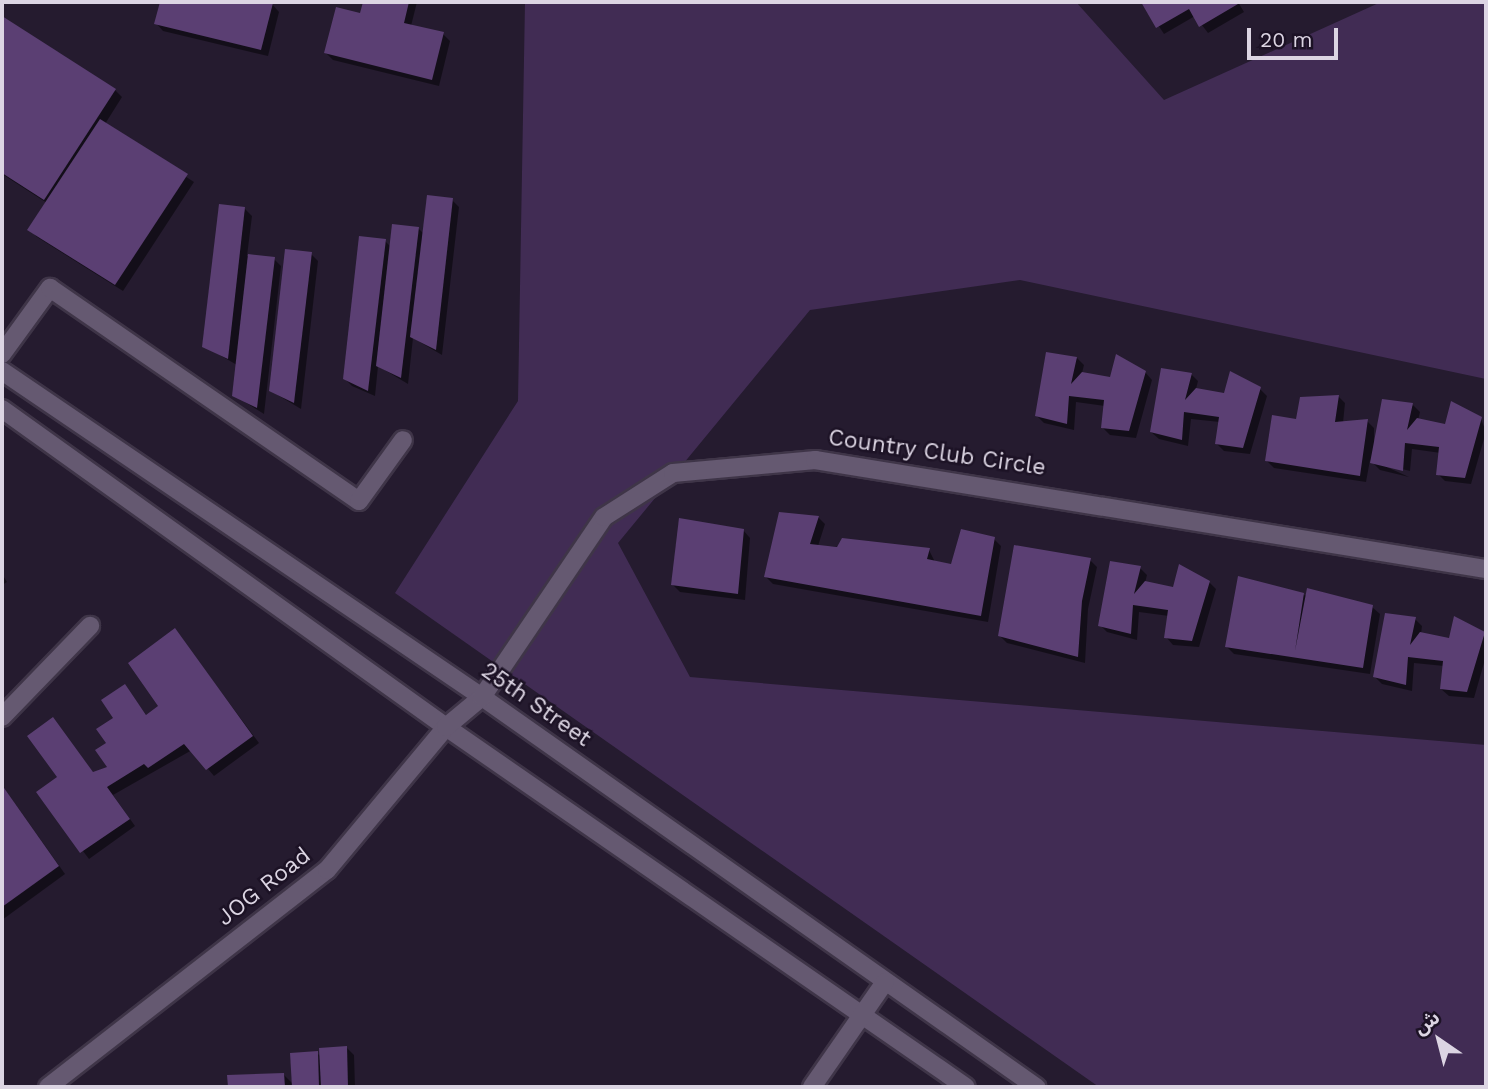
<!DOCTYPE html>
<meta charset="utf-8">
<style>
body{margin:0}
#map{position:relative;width:1488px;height:1089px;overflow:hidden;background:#251b2f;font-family:"Work Sans","Noto Sans Arabic",sans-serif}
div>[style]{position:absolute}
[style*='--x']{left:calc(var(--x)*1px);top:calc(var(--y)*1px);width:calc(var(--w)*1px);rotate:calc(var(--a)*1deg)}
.green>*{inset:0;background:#412c54}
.shadow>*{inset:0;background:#0007}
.building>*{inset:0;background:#5b3f73}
.roads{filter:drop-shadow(2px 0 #3f3548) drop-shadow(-2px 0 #3f3548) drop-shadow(0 2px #3f3548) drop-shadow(0 -2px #3f3548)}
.street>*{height:18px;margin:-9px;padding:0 9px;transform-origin:9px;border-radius:9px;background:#655971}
span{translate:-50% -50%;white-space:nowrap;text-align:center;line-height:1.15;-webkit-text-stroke:5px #1c1225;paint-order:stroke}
.street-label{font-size:23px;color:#dcd5e3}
.frame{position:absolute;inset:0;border:4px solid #dcd5e3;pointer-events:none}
.north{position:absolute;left:1404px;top:1005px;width:70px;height:70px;-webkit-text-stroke:5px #1c1225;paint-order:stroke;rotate:325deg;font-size:19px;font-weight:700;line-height:28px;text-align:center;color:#dcd5e3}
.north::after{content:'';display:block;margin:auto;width:24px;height:32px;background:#dcd5e3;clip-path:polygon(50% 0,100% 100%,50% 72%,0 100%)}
.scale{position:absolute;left:1247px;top:28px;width:91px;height:32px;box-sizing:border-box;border:4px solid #dcd5e3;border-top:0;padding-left:9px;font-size:21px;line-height:24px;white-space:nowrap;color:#dcd5e3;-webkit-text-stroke:5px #1c1225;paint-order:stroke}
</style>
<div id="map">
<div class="green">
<i style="clip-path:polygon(525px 2px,1076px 2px,1164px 100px,1381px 2px,1486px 2px,1486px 379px,1020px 280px,810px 310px,618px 543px,690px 677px,1486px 745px,1486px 1087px,1099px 1087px,395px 593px,518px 401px)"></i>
</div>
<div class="shadow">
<i style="clip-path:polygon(162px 2px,272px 4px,279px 12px,268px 56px,163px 31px,156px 23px)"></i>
<i style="clip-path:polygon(364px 2px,417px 2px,411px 26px,443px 34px,450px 41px,439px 86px,333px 60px,326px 53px,361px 15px)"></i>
<i style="clip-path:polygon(1143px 2px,1238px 2px,1244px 12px,1208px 33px,1195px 16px,1164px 34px)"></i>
<i style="clip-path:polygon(2px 18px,115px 90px,122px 97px,105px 124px,194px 182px,123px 291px,37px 237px,30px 230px,47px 203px,2px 174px)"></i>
<i style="clip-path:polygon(452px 200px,459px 207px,442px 355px,413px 338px,408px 384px,378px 366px,375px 396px,352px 386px,344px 378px,385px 241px,391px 247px,418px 228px,424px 234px)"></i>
<i style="clip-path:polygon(245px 209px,252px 216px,247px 256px,274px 259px,281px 266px,264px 414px,234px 395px,237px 365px,204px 346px)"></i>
<i style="clip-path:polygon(311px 254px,318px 261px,301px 409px,271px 391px)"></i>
<i style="clip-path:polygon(1077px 358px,1084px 365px,1082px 373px,1111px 379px,1145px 372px,1152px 380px,1136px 438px,1110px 435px,1103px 428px,1105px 406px,1076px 402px,1074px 430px,1044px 423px,1037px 416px)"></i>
<i style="clip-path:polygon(1191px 374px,1198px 381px,1196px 389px,1226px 395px,1260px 389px,1267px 396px,1250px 454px,1224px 451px,1217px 444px,1220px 422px,1191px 419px,1188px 446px,1159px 439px,1151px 432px)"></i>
<i style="clip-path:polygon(1338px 396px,1345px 403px,1343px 423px,1367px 421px,1374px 428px,1374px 455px,1413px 405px,1420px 412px,1418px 420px,1447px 426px,1481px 419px,1486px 432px,1471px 484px,1445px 481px,1438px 474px,1441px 453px,1412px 449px,1410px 471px,1378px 463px,1409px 477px,1380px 470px,1370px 460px,1366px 482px,1274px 468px,1267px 461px,1298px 422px)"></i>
<i style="clip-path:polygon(818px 517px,825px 524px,818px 546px,929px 550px,935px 562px,952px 566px,994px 539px,1001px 546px,988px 622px,773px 584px,766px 577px)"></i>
<i style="clip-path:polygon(743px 530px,750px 538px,745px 600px,680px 592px,673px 585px)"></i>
<i style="clip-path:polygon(1090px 560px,1097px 567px,1088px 609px,1085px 663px,1007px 643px,1000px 636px)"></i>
<i style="clip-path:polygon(1140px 568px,1147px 575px,1145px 583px,1174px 589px,1209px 582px,1216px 589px,1199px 647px,1173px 645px,1166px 637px,1169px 616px,1139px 612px,1137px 640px,1107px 632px,1100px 625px)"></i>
<i style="clip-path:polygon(2px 574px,7px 582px,2px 585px)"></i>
<i style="clip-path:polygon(1303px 595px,1372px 607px,1380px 614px,1370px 674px,1234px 654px,1227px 647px)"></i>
<i style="clip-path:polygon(1415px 619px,1422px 626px,1421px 634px,1450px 640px,1486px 636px,1486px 656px,1474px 698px,1449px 696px,1441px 689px,1444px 666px,1414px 663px,1412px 691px,1382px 684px,1375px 677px)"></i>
<i style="clip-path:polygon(175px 630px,259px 743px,214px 776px,192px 750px,113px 795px,135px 826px,89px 859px,38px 792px,59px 777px,53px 719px,94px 774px,109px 768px,108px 744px,125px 686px,147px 716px,161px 707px)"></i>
<i style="clip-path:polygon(2px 785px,65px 874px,2px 920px)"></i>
<i style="clip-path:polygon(347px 1048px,354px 1055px,355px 1087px,230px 1087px,229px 1076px,284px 1075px,294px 1085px,317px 1053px,321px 1057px)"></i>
</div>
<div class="building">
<i style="clip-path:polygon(160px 2px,269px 2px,273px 3px,261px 50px,154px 24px)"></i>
<i style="clip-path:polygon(363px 2px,409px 2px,404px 23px,444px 32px,432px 80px,324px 53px,336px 7px,360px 13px)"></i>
<i style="clip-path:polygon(1141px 2px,1236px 2px,1238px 4px,1199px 27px,1189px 9px,1156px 28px)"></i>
<i style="clip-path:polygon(2px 16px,116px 89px,44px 200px,2px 173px)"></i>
<i style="clip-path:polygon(100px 119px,188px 174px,115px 285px,27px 230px)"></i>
<i style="clip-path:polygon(427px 195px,453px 198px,436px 350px,410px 337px)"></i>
<i style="clip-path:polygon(219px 204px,245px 207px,228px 359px,202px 347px)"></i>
<i style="clip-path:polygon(392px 224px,419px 227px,401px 378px,376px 366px)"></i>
<i style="clip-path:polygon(359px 236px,386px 239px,368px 391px,343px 379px)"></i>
<i style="clip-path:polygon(285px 249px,312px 252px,294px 403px,269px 391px)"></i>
<i style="clip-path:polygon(248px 254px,275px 257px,257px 408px,232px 396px)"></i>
<i style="clip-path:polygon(1046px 352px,1077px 357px,1071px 384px,1082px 372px,1110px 377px,1116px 354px,1146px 371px,1129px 431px,1101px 428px,1104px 400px,1069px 396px,1067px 424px,1035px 416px)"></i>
<i style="clip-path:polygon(1161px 368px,1192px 373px,1185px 400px,1196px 388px,1224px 393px,1230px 371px,1261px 387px,1243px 448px,1215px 444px,1219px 417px,1184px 412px,1182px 440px,1150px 432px)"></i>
<i style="clip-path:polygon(1339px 395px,1335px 422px,1368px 419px,1360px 476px,1265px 461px,1272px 415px,1296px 419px,1300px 397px)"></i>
<i style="clip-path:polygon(1382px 399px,1413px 403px,1407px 430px,1417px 418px,1445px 424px,1451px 401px,1482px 417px,1465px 478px,1436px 475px,1439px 447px,1405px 443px,1403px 471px,1370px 463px)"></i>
<i style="clip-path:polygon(779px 512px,819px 516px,810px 544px,837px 547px,842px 538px,930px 548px,927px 559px,951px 564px,961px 529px,995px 537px,981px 616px,764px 577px)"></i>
<i style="clip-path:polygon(679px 518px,744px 529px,738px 594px,671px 585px)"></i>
<i style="clip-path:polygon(1014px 545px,1091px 558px,1082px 601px,1078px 657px,998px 636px)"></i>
<i style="clip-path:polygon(1110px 561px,1141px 566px,1134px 594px,1145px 581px,1173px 587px,1179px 564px,1210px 581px,1192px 641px,1164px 638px,1168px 610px,1133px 605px,1131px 634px,1098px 626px)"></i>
<i style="clip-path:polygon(1238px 576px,1304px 593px,1295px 651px,1307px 588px,1373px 605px,1363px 668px,1225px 647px)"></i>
<i style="clip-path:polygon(1385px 613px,1416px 617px,1410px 645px,1420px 632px,1449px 638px,1454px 616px,1485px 632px,1467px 692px,1440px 689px,1443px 661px,1408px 657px,1406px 685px,1373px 677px)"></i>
<i style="clip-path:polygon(175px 628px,253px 736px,206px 770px,184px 744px,148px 768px,144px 764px,107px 787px,130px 819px,80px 853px,36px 792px,57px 777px,27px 736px,53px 717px,93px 772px,107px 767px,95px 750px,106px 743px,96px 729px,113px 718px,101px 700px,125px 684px,146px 715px,158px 706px,128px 663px)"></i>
<i style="clip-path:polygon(2px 785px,59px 866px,2px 907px)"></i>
<i style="clip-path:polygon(347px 1046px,348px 1087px,321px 1087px,319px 1048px)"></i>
<i style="clip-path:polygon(318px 1051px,319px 1087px,292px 1087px,290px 1053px)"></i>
<i style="clip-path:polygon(284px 1073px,285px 1087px,228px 1087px,227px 1075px)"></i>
</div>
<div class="roads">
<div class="street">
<i style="--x:2;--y:354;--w:82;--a:-54"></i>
<i style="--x:50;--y:288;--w:375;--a:34.6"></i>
<i style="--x:359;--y:501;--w:75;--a:-54.2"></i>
<i style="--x:2;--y:371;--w:580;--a:34.18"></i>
<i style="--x:482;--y:697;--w:678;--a:35.14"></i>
<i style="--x:2;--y:409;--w:546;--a:35.61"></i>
<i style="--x:446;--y:727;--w:632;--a:34.7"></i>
<i style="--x:2;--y:717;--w:127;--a:-46"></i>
<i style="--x:48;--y:1087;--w:353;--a:-37.9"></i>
<i style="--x:327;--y:870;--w:186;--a:-50.2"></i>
<i style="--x:446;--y:727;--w:47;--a:-39.8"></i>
<i style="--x:482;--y:697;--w:217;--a:-55.9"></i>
<i style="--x:604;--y:517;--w:82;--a:-32.5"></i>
<i style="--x:673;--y:473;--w:143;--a:-5.2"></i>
<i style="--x:815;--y:460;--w:680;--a:9.23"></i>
<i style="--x:812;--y:1087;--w:128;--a:-55.2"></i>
</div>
</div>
<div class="street-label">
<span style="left:937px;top:453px;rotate:8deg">Country Club Circle</span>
<span style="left:536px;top:705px;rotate:35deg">25th Street</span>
<span style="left:264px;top:887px;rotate:-38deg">JOG Road</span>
</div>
<div class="frame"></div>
<div class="north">ش</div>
<div class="scale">20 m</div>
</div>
